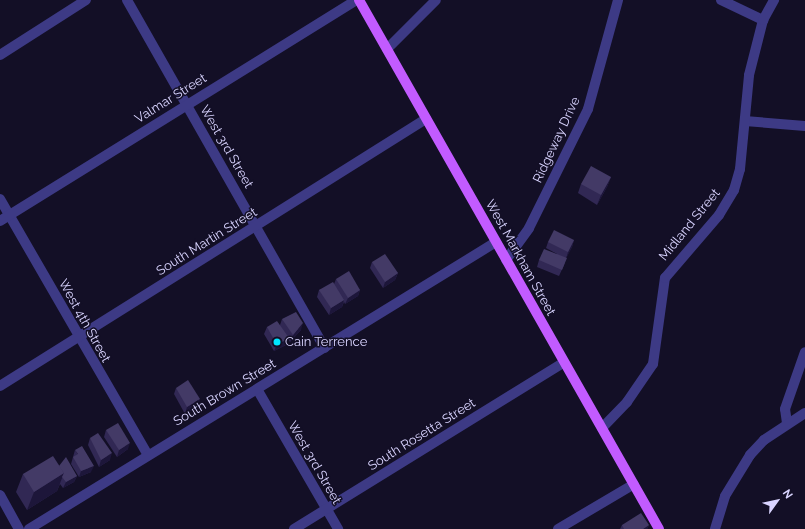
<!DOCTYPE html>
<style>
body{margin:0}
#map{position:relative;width:805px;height:529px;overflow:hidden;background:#130f26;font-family:Raleway,sans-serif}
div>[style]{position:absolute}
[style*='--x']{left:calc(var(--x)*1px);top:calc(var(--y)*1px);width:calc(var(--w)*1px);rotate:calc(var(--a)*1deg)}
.minor>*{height:10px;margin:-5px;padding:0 5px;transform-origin:5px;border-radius:5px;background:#3d3a85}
.major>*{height:10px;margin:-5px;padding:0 5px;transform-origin:5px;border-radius:5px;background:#c25bff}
.wall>*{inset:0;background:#312854}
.shaded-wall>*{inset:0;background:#1d163a}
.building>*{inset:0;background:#433a66}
.dots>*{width:11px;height:11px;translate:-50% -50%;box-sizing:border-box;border:2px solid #130f26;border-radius:50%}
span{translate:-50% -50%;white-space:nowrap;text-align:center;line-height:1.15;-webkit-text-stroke:3px #130f26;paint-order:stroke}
.street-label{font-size:13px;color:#d9d4ff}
.poi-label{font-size:13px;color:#d9d4ff}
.left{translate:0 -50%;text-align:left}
.north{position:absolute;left:757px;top:481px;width:40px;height:40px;-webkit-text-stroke:3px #130f26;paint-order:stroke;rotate:57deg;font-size:11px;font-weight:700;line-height:16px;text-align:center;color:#d9d4ff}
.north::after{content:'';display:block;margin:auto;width:14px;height:18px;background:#d9d4ff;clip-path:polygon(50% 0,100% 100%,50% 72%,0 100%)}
</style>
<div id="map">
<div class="minor">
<i style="--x:127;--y:0;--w:400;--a:60.4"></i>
<i style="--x:721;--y:0;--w:47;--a:25.5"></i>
<i style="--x:387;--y:49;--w:69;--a:-45"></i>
<i style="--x:0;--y:55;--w:102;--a:-32.6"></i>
<i style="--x:745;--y:121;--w:60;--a:4.8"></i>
<i style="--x:0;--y:199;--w:296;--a:60"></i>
<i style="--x:0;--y:221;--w:420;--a:-31.8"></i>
<i style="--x:506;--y:260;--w:39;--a:-54"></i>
<i style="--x:529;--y:228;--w:133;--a:-63.6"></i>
<i style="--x:588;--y:109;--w:113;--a:-74.6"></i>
<i style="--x:0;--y:386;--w:503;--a:-32.08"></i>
<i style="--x:257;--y:389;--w:162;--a:59.9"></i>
<i style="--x:787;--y:423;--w:14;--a:-98"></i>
<i style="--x:785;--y:409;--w:60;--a:-70.7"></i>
<i style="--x:602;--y:428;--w:36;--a:-46"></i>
<i style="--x:627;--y:402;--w:46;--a:-55.6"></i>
<i style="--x:653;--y:364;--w:87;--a:-82.1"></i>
<i style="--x:665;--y:278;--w:83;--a:-49.4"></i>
<i style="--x:719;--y:215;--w:29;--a:-59"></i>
<i style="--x:734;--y:190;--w:22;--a:-74"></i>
<i style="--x:740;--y:169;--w:94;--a:-84.5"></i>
<i style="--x:749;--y:75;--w:57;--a:-75.7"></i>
<i style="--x:763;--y:20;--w:23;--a:-61"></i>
<i style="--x:0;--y:495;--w:39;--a:61"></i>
<i style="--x:29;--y:529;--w:548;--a:-31.57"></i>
<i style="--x:294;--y:529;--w:317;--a:-31.7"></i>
<i style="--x:558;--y:529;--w:88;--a:-30.6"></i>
<i style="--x:715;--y:529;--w:34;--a:-73"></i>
<i style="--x:725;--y:496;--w:48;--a:-58.6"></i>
<i style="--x:750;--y:455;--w:21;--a:-47"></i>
<i style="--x:764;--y:440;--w:49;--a:-33.4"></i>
</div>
<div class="major">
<i style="--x:359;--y:0;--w:608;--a:60.44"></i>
</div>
<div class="wall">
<i style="clip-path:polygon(611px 177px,607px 187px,597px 205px,578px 193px,581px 184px)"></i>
<i style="clip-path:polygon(574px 240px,572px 247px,566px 258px,564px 265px,559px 276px,537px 267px,539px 260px,557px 254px,546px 248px,548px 242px)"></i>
<i style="clip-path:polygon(372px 262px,398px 273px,395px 280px,383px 288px,370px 268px)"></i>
<i style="clip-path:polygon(336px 279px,360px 290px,358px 296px,345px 304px,344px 302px,342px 307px,329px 315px,317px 297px,319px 290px,334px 284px)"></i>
<i style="clip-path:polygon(282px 319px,301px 330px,290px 342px,288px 339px,286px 345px,274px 351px,264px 334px,267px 327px,280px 325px)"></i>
<i style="clip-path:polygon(176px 388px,198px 406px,185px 414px,174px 394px)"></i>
<i style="clip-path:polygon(106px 430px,128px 449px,117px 457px,104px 437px)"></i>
<i style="clip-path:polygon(90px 438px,110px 460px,99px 467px,88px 445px)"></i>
<i style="clip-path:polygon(75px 450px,91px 472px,79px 477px,71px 464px)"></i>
<i style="clip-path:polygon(59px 466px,77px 476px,74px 482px,63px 488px,60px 484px,57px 491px,27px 510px,16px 492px,23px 474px)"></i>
<i style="clip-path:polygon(622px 525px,649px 525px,647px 529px,620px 529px)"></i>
</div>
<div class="shaded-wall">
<i style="clip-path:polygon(611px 177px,607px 187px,597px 205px,601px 195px)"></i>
<i style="clip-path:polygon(574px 240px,572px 247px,566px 259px,568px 252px)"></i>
<i style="clip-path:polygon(398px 273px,395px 280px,383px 288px,385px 282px)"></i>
<i style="clip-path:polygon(360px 290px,358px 296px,345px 304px,348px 298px)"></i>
<i style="clip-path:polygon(344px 300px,342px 307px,329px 315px,331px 308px)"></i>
<i style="clip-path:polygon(303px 323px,301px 330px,290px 342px,293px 335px)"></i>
<i style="clip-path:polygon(289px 338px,286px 345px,274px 351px,277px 345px)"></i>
<i style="clip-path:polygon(200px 399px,198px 406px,185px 414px,187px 407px)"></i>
<i style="clip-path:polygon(130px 443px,128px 449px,117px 457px,119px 450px)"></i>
<i style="clip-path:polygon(112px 453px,110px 460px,99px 467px,101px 460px)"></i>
<i style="clip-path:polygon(94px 466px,91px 472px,79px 477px,81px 471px)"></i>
<i style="clip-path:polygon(64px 473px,57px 491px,27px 510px,34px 492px)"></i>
<i style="clip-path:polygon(77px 476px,74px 482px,63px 488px,66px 482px)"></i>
<i style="clip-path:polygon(649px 525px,647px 529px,643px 529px)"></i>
</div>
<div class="building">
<i style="clip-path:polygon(591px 166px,611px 177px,601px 195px,581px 184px)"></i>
<i style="clip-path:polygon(554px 230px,574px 240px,568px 252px,548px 242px)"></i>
<i style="clip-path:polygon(544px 249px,567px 258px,562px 270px,539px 260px)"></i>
<i style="clip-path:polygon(385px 254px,398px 273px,385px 282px,372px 262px)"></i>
<i style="clip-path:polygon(349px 271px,360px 290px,348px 298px,336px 279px)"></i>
<i style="clip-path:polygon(333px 282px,344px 300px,331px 308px,319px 290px)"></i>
<i style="clip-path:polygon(296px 312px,303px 323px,293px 335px,282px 319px)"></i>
<i style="clip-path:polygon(277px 321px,289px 338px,277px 345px,267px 327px)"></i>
<i style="clip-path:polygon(188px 380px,200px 399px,187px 407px,176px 388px)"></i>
<i style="clip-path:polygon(118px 423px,130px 443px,119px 450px,106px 430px)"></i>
<i style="clip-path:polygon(98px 433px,112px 453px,101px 460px,90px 438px)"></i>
<i style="clip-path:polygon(82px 446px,94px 466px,81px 471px,73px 457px,78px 454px,75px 450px)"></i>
<i style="clip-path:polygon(53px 456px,64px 473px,34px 492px,23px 474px)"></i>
<i style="clip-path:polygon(66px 457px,77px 476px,66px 482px,62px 477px,64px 473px,59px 466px)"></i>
<i style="clip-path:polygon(641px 513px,649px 525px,643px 529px,624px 529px,622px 525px)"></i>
</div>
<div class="dots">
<i style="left:277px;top:342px;background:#00e5ff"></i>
</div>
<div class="street-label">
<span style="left:171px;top:99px;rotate:-32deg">Valmar Street</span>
<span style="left:557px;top:140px;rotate:-65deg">Ridgeway Drive</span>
<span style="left:226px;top:147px;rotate:60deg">West 3rd Street</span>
<span style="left:690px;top:225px;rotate:-51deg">Midland Street</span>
<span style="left:207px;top:242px;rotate:-32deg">South Martin Street</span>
<span style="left:520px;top:258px;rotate:61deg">West Markham Street</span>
<span style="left:84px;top:321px;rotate:61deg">West 4th Street</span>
<span style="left:225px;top:393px;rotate:-31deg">South Brown Street</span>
<span style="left:422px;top:435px;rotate:-32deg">South Rosetta Street</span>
<span style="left:314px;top:463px;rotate:60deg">West 3rd Street</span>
</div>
<div class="poi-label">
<span class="left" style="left:285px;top:342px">Cain Terrence</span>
</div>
<div class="north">N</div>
</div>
